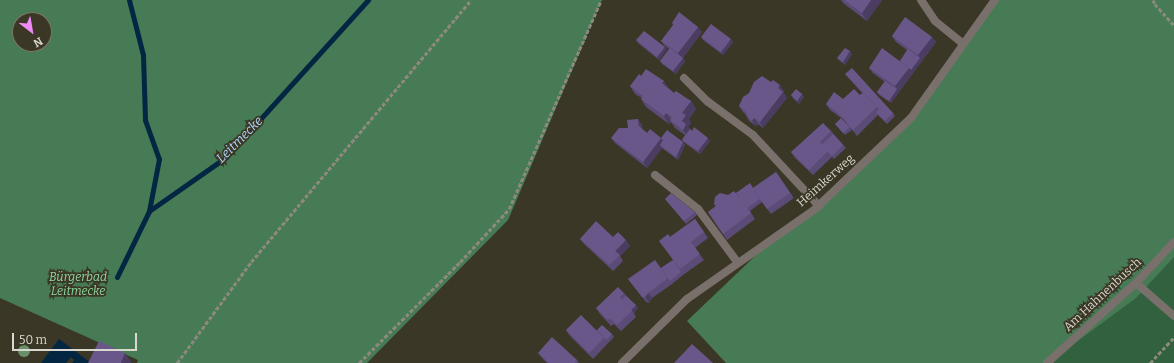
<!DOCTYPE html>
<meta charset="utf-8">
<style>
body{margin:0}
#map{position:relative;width:1174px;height:363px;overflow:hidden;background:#3b3726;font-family:Bitter,serif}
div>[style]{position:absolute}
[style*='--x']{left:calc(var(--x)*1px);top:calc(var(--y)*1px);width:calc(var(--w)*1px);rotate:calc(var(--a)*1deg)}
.green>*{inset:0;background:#31613e}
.forest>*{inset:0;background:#477b55}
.water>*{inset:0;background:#032643}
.stream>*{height:5px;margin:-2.5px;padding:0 2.5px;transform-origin:2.5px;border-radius:2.5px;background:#032643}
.path>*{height:2.5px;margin-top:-1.25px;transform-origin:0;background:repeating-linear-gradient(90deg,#8d8a7d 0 4px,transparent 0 6px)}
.service>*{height:8px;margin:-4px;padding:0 4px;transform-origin:4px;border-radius:4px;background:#79706c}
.minor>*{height:8px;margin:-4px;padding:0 4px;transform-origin:4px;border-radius:4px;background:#79706c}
.trees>*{width:12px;height:12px;margin:-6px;border-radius:50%;background:#689169}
.wall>*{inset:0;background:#5b4b77}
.shaded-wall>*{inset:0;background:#4a3d61}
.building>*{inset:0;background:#6a578a}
span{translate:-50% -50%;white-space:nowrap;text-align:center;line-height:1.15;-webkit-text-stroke:3.5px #3b3726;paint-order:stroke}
.street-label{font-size:12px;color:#dad8ce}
.park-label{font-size:12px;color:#8ddaa0;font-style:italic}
.water-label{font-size:13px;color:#aed6fc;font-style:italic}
.north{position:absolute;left:12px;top:12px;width:40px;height:40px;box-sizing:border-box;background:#3b3726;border:1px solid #7b7769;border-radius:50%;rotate:149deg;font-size:11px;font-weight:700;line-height:16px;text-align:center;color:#dad8ce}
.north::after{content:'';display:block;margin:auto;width:14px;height:18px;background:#ee8bf7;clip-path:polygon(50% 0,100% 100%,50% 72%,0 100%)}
.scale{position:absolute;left:12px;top:333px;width:125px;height:18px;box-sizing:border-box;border:2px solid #dad8ce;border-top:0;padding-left:5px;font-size:12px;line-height:14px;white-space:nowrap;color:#dad8ce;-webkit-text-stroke:3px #3b3726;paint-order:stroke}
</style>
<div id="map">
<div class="green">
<i style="clip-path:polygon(1174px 246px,1174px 363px,1050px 363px)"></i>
</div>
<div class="forest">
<i style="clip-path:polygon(evenodd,0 0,602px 0,508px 220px,367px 363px,137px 363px,138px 360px,0 298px,0 0,20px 20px,44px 20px,44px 44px,20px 44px,20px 20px)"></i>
<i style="clip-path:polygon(995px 0,1174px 0,1174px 257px,1136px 298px,1048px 363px,726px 363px,687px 321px,775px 237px,795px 223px,911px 118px)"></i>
</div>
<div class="water">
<i style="clip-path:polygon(59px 339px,91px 363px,72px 363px,74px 360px,71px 357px,66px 363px,41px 363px)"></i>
</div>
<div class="stream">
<i style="--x:129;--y:0;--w:57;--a:75.7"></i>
<i style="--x:143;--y:55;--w:65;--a:88.2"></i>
<i style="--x:145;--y:120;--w:41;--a:70.3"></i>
<i style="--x:159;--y:159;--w:53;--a:100.9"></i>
<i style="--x:117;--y:277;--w:73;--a:-64.1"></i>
<i style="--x:149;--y:211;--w:94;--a:-35"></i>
<i style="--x:226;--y:157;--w:212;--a:-47.9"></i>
</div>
<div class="path">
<i style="--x:1153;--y:0;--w:4;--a:63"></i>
<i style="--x:1155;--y:4;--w:28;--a:48"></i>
<i style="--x:177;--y:363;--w:125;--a:-53.8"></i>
<i style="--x:251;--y:262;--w:342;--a:-50"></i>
<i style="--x:359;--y:363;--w:143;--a:-45"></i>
<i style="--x:460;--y:262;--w:72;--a:-47.2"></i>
<i style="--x:509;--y:209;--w:228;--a:-66.2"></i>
<i style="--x:1150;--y:363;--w:35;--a:-47"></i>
</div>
<div class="service">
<i style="--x:684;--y:78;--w:33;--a:45"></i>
<i style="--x:707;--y:101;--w:57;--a:36.5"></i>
<i style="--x:753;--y:135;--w:97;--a:47.1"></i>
<i style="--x:655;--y:175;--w:55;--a:38.3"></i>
<i style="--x:698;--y:209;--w:67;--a:53.5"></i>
<i style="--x:1136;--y:283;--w:50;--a:41"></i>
</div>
<div class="minor">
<i style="--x:921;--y:0;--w:25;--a:56"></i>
<i style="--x:935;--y:21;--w:36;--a:39"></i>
<i style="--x:622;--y:363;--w:91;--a:-44.6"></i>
<i style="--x:687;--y:299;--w:155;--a:-35"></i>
<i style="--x:814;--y:210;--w:134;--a:-43.5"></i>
<i style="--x:911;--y:118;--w:145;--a:-54.6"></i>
<i style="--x:1047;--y:363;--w:120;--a:-42"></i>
<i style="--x:1136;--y:283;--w:56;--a:-47.2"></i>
</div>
<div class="trees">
<i style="left:24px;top:351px"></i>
</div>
<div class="wall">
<i style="clip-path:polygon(841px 0,882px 0,867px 21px,843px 3px)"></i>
<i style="clip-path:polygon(672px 23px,698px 27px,702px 32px,683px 58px,685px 61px,676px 74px,662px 64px,660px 61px,669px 49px,665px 46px,661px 41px,673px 25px)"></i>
<i style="clip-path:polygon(892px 36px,932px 37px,936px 42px,891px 103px,879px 95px,877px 92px,885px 82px,873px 73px,869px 68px,900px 61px,907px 50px,896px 42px)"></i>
<i style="clip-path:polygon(701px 37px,733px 42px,723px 55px,703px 40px)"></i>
<i style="clip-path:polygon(636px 40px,667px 49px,659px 60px,638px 43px)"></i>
<i style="clip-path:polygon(852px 54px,845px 65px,840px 61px,837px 58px)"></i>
<i style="clip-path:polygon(845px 74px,893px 113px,895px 116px,887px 124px,878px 115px,857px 136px,844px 120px,830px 110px,826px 104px,860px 95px,862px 93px)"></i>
<i style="clip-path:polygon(641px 76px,668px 88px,674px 93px,691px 101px,696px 109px,689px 119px,691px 123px,688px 127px,692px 131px,710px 141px,700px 154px,685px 143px,682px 140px,685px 135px,675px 128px,671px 122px,669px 124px,646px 107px,641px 99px,642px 98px,635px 94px,630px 86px)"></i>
<i style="clip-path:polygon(771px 82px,784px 91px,783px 92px,787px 98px,763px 128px,758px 124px,756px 126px,749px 121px,746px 115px,743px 112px,739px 106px)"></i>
<i style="clip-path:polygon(802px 94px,804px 97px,799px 104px,793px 98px,791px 95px)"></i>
<i style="clip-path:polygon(642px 124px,642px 129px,647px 133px,661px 138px,683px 142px,685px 145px,678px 160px,662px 148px,647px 168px,615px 143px,611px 138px,628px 128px)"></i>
<i style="clip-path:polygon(835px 124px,850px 127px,852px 130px,845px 135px)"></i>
<i style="clip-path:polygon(831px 131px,846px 148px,834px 159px,832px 157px,813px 175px,795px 158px,791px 152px)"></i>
<i style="clip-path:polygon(776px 172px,794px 198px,771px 214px,762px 202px,750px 211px,755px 219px,727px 240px,708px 212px,716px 206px,728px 195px,753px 188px)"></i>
<i style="clip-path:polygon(665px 199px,695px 212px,697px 215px,686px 224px)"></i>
<i style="clip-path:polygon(695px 219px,708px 238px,695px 248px,704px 260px,683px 275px,672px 284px,671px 283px,672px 284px,652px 298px,649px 303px,646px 302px,628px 279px,661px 268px,673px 260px,670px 237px)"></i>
<i style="clip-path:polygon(613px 237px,630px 246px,620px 256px,623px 261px,613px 271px,584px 244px,580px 239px)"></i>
<i style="clip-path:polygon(624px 293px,638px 308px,634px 313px,636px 317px,621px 331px,614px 324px,611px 326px,600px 314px,596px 308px)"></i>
<i style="clip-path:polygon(566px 330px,597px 330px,612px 334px,614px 337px,593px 359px,570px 336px)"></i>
<i style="clip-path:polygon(538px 353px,577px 360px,579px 363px,547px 363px,542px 358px)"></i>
</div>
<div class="shaded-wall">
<i style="clip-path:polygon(871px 0,882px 0,867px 21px,862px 13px)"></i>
<i style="clip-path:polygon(698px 27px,702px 32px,682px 59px,678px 53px)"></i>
<i style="clip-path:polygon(932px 37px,936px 42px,922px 61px,918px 55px)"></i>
<i style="clip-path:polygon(731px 39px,733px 42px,723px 55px,721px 52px)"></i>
<i style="clip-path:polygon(665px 47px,667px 49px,659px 60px,657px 57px)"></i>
<i style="clip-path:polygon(850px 51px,852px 54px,845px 65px,843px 62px)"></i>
<i style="clip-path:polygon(683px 58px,685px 61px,676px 74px,673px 71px)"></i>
<i style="clip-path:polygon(920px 58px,922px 61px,899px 92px,895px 86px,909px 68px)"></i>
<i style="clip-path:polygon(664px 81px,669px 89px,662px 83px)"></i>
<i style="clip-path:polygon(780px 85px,784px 91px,782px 93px,778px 88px)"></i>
<i style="clip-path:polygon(897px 89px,899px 92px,891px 103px,889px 101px)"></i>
<i style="clip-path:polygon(783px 92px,787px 98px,763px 128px,760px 122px)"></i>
<i style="clip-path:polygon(802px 94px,804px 97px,799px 104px,797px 101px)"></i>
<i style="clip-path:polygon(691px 101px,696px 109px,689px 119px,691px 123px,688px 127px,692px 132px,688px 137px,683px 130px,682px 121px,682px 113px)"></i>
<i style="clip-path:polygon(666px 113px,672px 121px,670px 120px,671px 122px,669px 124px,664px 116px)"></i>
<i style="clip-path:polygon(754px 118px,758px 124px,756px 126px,752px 121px)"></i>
<i style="clip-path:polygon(638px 119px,642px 124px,643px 132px,639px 126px)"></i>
<i style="clip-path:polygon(661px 138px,665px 143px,660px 145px,662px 148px,647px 168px,643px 162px)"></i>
<i style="clip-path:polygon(708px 138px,710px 141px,700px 154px,698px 151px)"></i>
<i style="clip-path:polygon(683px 142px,685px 145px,678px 160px,676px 157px)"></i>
<i style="clip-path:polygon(626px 240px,630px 246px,620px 256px,615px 251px)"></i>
<i style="clip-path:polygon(648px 293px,652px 298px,649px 303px,645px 297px)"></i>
<i style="clip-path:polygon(636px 305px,638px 308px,634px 313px,631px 310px)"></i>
<i style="clip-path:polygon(125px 353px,132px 363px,121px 363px)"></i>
</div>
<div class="building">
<i style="clip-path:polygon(844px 0,871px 0,862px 13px)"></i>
<i style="clip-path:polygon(679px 12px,698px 27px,678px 53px,661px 41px,674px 24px,672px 23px)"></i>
<i style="clip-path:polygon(905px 17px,932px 37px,918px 55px,892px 36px)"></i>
<i style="clip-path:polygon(711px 24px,731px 39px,721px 52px,701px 37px)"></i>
<i style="clip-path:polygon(644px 31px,665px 47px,657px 57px,636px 40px)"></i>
<i style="clip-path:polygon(670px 48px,683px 58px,673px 71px,660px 61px)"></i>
<i style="clip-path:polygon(845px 48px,850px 51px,843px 62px,837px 58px)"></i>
<i style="clip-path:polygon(882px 48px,909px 68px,895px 86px,869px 68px)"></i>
<i style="clip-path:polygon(908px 49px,920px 58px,911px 70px,909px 68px,900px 61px)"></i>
<i style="clip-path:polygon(852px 68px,893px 113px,885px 121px,876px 112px,879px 110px,877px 107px,845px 74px)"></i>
<i style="clip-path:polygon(646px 69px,664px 81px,662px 83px,674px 93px,676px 91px,691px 101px,682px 113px,686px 115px,682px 121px,686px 124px,683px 130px,670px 120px,672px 117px,666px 113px,664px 116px,641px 99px,643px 96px,630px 86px,639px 74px,641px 76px)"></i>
<i style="clip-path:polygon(762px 76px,771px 82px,773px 80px,780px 85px,778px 88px,783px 92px,760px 122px,754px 118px,752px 121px,746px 115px,747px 113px,739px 106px,743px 97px,749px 93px,754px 82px)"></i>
<i style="clip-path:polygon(885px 81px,897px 89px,889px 101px,877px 92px)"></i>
<i style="clip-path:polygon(796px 89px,802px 94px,797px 101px,791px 95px)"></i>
<i style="clip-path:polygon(854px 89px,860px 95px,863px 93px,877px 107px,853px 130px,840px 115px,826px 104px,834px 92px,843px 99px)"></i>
<i style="clip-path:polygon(841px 118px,850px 127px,843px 133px,835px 124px)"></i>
<i style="clip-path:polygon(638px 119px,639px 126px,647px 133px,650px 129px,661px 138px,643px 162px,611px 138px,619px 128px,628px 128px,627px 120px)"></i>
<i style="clip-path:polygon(823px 123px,831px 131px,820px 142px,828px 151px,809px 170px,791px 152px)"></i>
<i style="clip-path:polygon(694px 127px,708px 138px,698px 151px,682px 140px,690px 129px,692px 131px)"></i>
<i style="clip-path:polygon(667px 130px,683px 142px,676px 157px,660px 145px,663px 140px,661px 138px)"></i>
<i style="clip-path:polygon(833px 134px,843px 145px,832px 156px,827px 151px,828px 151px,822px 145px)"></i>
<i style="clip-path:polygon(776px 172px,790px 193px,767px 209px,753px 188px)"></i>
<i style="clip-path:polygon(750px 183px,760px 199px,747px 208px,736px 193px)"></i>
<i style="clip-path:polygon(734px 191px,751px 213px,723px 234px,708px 212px,716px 206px,714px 204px,715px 197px,720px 193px,728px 195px)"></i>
<i style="clip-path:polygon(671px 193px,695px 212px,684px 221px,665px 199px)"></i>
<i style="clip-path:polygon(695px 219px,704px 232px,691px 242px,700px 254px,680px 269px,659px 241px,668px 234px,670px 237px)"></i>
<i style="clip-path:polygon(596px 221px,613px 237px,618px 232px,626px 240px,615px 251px,620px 255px,609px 265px,580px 239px)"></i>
<i style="clip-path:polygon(655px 260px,668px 278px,648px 293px,645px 297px,642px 297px,628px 279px)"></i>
<i style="clip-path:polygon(673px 260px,681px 272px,670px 281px,661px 268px)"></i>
<i style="clip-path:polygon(618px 287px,624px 293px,620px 297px,632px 311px,617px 325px,610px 318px,608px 320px,596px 308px)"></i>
<i style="clip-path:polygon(626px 296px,636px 305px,631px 310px,622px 299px)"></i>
<i style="clip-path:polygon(581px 315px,604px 338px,589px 353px,566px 330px)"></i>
<i style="clip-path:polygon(602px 325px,612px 334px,606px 340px,597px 330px)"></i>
<i style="clip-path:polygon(552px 337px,577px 360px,575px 363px,549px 363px,538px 353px)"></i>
<i style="clip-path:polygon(99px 341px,125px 353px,121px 363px,88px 363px)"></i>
<i style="clip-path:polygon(692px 344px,713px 363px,674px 363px)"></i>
</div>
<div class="street-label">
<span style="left:826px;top:181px;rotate:-42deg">Heimkerweg</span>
<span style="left:1103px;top:295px;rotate:-43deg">Am Hahnenbusch</span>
</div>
<div class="park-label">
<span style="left:78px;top:285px">Bürgerbad<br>Leitmecke</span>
</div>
<div class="water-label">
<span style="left:240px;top:140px;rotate:-45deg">Leitmecke</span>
</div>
<div class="north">N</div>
<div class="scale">50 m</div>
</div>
